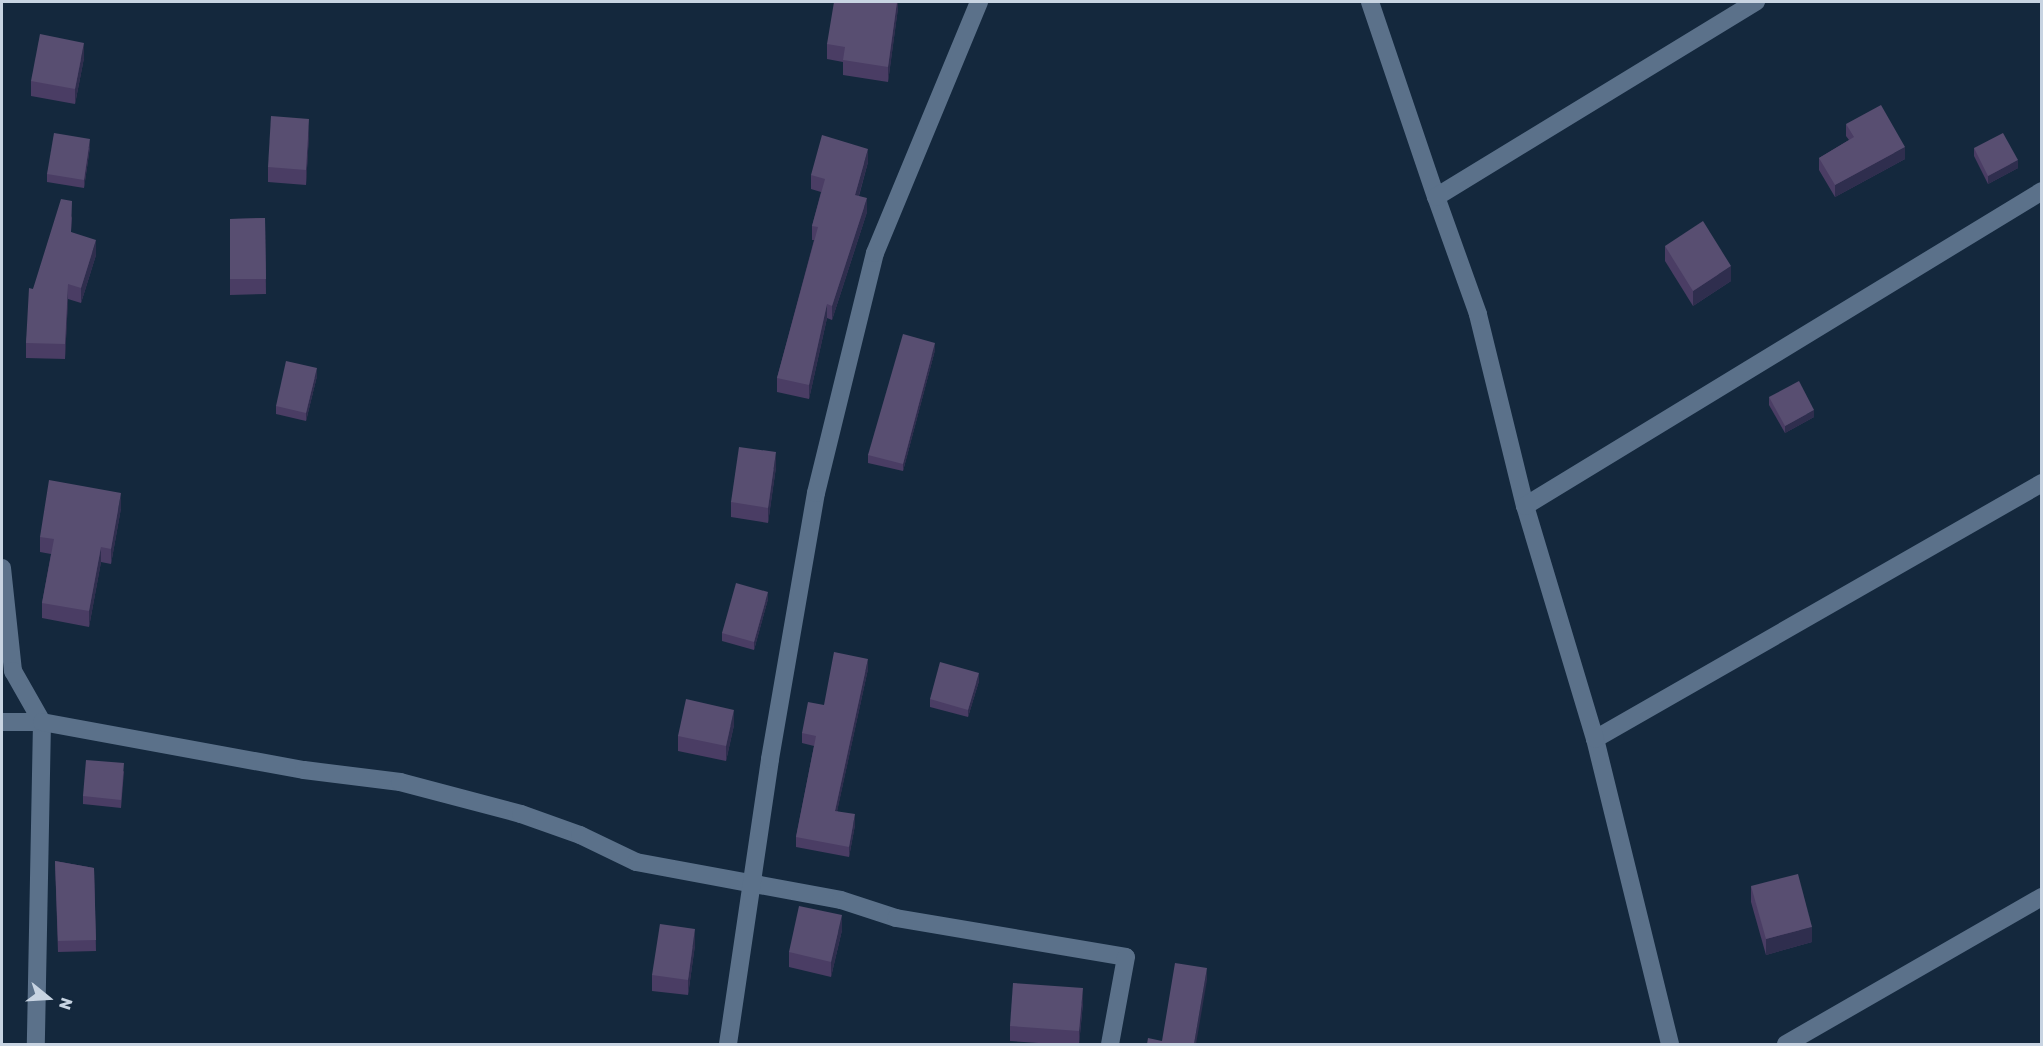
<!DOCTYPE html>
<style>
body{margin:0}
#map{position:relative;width:2043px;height:1046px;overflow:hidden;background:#14283d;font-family:Rubik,sans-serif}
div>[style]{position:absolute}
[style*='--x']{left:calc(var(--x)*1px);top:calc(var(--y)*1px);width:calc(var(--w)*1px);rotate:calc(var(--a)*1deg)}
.street>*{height:18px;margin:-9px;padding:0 9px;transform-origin:9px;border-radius:9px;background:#5b718a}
.wall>*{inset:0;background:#4a3d64}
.shaded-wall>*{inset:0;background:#2f2e4e}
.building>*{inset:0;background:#584e71}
span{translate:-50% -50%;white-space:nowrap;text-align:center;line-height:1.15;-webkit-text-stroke:4.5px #14283d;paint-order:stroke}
.frame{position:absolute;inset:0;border:3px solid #c8d4e2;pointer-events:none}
.north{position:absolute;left:18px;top:968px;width:60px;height:60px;-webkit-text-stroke:4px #14283d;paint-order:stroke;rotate:108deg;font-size:16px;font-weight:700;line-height:24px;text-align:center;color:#c8d4e2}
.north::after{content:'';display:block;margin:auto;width:21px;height:27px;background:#c8d4e2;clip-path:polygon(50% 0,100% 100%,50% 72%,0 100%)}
</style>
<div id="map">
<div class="street">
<i style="--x:1370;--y:2;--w:206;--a:71.3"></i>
<i style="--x:1525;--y:506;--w:198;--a:-103.8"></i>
<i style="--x:1478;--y:314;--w:124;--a:-109.7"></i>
<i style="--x:1436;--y:197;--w:375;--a:-31.4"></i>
<i style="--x:2;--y:568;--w:104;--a:83.9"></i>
<i style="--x:13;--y:671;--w:59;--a:60.4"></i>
<i style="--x:42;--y:722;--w:322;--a:91.1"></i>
<i style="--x:2;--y:722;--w:40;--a:0"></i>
<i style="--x:42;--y:722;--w:266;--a:10.4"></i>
<i style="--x:304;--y:770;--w:97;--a:7.1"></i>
<i style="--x:400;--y:782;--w:125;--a:14.8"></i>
<i style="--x:521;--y:814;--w:63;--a:19.6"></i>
<i style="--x:580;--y:835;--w:62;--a:25.7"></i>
<i style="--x:636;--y:862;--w:208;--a:10.5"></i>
<i style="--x:841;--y:900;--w:58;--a:18.1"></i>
<i style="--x:896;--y:918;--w:233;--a:9.6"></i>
<i style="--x:1126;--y:957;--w:88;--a:100.4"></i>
<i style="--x:1595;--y:739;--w:515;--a:-29.8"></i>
<i style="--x:728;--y:1044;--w:288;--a:-81.6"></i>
<i style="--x:770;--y:759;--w:270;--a:-80.2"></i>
<i style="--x:816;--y:493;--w:247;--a:-76.2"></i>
<i style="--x:875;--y:253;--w:272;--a:-67.5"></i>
<i style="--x:1670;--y:1044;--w:314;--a:-103.8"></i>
<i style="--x:1595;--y:739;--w:243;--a:-106.7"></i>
<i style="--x:1525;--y:506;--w:605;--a:-31.35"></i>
<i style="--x:1786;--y:1044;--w:295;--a:-29.9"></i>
</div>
<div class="wall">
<i style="clip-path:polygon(898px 2px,898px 8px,888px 82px,843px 75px,843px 62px,827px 59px,827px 44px)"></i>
<i style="clip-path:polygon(84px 58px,75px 104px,31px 96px,31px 81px)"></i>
<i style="clip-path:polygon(1846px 124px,1905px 159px,1835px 197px,1819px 170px,1819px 158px,1849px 140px,1846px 136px)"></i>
<i style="clip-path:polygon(309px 134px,306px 185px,268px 182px,268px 167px)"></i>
<i style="clip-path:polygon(90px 147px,84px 188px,47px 182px,47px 174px)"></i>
<i style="clip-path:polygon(1974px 148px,2018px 168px,1988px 184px,1974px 156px)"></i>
<i style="clip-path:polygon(868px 162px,859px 196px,867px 212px,832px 320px,827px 318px,809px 399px,777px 392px,777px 378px,814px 240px,812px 240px,812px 226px,821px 192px,811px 189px,811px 175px)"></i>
<i style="clip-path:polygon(72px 216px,71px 232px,96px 255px,81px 303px,68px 299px,65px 359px,26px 358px,26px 343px,33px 289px)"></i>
<i style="clip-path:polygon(265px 218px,266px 294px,230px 295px,230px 219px)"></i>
<i style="clip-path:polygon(1665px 246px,1731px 281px,1693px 306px,1665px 261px)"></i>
<i style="clip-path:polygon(935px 350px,903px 471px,868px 463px,868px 455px)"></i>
<i style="clip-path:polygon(317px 376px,306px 421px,276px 414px,276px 406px)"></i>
<i style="clip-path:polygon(1769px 397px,1814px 417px,1785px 433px,1769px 405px)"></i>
<i style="clip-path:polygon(776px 467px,768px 523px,731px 517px,731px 502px)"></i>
<i style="clip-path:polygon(121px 508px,111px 564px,101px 562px,89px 627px,42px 618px,42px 603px,51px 554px,40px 552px,40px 537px)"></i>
<i style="clip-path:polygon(768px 599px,754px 650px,722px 641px,722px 633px)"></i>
<i style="clip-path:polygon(868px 669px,837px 811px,855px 825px,849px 857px,796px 847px,796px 837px,814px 746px,802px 743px,802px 733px,824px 705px)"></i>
<i style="clip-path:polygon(979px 681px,968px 717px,930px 707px,930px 699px)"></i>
<i style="clip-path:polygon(734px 725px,726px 761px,678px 751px,678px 736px)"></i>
<i style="clip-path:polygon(124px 771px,121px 808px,83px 804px,83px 796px)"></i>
<i style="clip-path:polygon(55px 861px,94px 868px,96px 951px,58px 952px)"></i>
<i style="clip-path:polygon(1751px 886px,1812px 942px,1766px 955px,1751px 902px)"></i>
<i style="clip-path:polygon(842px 930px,831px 977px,789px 967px,789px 952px)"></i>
<i style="clip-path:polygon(695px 945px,688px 995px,652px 991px,652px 975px)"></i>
<i style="clip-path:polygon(1083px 1003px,1079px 1044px,1053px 1044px,1010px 1041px,1010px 1026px)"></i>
</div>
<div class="shaded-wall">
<i style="clip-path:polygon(897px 2px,898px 2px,898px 8px,888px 82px,888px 67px)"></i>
<i style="clip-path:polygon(84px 43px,84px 58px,75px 104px,75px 89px)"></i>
<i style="clip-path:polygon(309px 119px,309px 134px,306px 185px,306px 170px)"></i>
<i style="clip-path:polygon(90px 139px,90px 147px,84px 188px,84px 180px)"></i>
<i style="clip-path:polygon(1905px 147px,1905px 159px,1835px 197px,1835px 185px)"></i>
<i style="clip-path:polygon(868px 149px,868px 162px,855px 209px,855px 195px)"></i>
<i style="clip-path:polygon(2018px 160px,2018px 168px,1988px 184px,1988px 176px)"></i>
<i style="clip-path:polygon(867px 198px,867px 212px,832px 320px,832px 306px)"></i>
<i style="clip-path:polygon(96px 240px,96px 255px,81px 303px,81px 288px)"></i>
<i style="clip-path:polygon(1731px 266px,1731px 281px,1693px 306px,1693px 291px)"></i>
<i style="clip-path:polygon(68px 284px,68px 299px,65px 359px,65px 344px)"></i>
<i style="clip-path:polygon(827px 304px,827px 318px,809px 399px,809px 385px)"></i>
<i style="clip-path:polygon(935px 343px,935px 350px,903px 471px,903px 464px)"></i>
<i style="clip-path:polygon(317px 368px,317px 376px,306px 421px,306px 413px)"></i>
<i style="clip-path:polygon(1814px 410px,1814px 417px,1785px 433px,1785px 426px)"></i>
<i style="clip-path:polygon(776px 452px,776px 467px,768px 523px,768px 508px)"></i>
<i style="clip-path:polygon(121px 493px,121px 508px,111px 564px,111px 549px)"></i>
<i style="clip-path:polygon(101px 547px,101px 562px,89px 627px,89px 611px)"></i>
<i style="clip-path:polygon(768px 592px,768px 599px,754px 650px,754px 642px)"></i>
<i style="clip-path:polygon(868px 659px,868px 669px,835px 821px,835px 811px)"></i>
<i style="clip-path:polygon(979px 673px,979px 681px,968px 717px,968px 710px)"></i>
<i style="clip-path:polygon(734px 710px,734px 725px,726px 761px,726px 746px)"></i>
<i style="clip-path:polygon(855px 814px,855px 825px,849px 857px,849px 847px)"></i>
<i style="clip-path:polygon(842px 915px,842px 930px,831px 977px,831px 962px)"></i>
<i style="clip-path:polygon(1812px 927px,1812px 942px,1766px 955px,1766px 939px)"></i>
<i style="clip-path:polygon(695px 929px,695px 945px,688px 995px,688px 980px)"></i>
<i style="clip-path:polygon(1207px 968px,1207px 980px,1196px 1044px,1194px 1044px)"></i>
<i style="clip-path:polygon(1083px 988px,1083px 1003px,1079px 1044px,1079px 1031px)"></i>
</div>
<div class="building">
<i style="clip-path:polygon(834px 2px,897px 2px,888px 67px,843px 60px,845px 47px,827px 44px)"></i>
<i style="clip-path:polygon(40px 34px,84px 43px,75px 89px,31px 81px)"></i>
<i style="clip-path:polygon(1881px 105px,1905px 147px,1835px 185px,1819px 158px,1854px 137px,1846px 124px)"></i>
<i style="clip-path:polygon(271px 116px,309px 119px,306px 170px,268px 167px)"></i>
<i style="clip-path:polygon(54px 133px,90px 139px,84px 180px,47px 174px)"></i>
<i style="clip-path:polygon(2003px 133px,2018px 160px,1988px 176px,1974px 148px)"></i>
<i style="clip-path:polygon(822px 135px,868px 149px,855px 195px,867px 198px,832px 306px,827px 304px,809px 385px,777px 378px,818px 227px,812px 226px,825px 179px,811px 175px)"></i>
<i style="clip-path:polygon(61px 199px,72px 201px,71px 232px,96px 240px,81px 288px,68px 284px,65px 344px,26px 343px,29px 288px,33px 289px)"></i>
<i style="clip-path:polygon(265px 218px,266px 279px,230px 279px,230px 219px)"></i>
<i style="clip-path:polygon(1703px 221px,1731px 266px,1693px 291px,1665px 246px)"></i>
<i style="clip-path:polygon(903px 334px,935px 343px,903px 464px,868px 455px)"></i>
<i style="clip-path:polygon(286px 361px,317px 368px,306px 413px,276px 406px)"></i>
<i style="clip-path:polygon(1799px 381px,1814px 410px,1785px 426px,1769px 397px)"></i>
<i style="clip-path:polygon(739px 447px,776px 452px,768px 508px,731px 502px)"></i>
<i style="clip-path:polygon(49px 480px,121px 493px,111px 549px,101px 547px,89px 611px,42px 603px,54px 539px,40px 537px)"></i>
<i style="clip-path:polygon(736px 583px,768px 592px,754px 642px,722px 633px)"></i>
<i style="clip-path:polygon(834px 652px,868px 659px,835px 811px,855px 814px,849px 847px,796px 837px,816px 736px,802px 733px,808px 702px,824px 705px)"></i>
<i style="clip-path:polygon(940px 662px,979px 673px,968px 710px,930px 699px)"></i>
<i style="clip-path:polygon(686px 699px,734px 710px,726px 746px,678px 736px)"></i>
<i style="clip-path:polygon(86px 760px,124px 763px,121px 800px,83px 796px)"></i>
<i style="clip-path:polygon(55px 861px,94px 868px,96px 940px,58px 941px)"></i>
<i style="clip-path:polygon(1798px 874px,1812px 927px,1766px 939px,1751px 886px)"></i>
<i style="clip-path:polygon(799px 906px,842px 915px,831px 962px,789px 952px)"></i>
<i style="clip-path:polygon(660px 924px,695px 929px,688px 980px,652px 975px)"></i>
<i style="clip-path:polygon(1175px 963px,1207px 968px,1194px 1044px,1147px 1044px,1148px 1038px,1162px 1041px)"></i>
<i style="clip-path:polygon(1013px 983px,1083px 988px,1079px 1031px,1010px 1026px)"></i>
</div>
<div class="frame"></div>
<div class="north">N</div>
</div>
